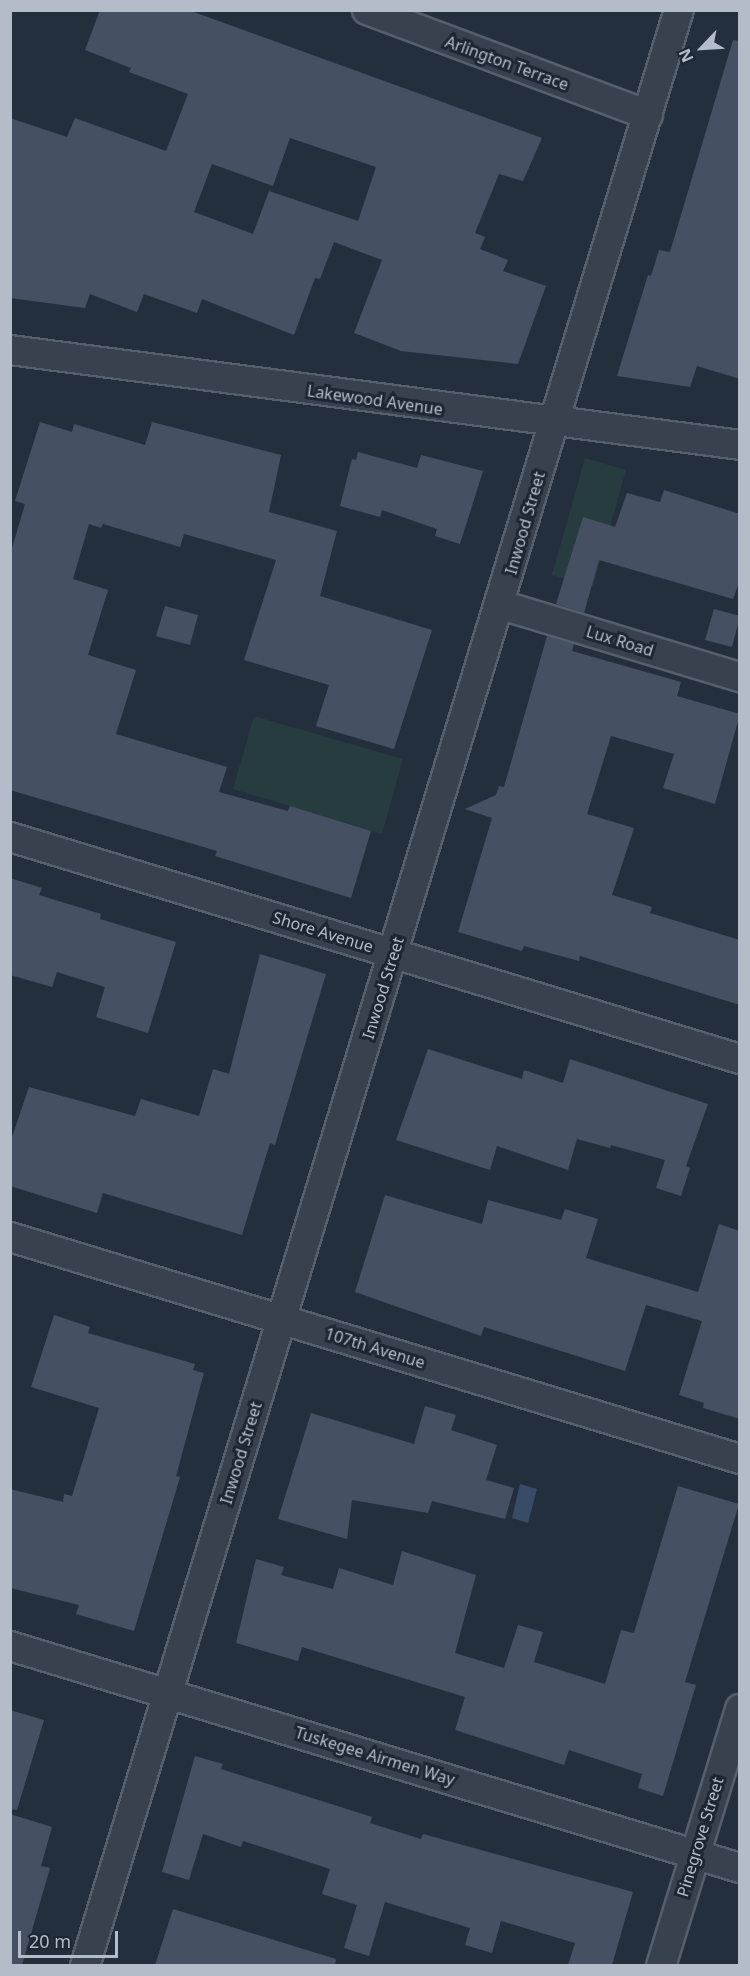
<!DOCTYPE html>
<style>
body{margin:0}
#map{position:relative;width:750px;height:1976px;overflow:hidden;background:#242f3e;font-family:"Noto Sans",sans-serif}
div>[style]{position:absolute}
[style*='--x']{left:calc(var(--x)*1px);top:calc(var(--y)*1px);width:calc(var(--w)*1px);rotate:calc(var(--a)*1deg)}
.green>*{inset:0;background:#263c3f}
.water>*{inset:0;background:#394c67}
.building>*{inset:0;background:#455162}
.roads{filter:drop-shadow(2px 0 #565f6c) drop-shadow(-2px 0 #565f6c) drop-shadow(0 2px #565f6c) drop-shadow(0 -2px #565f6c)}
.street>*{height:28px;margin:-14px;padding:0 14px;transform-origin:14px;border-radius:14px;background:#38414e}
span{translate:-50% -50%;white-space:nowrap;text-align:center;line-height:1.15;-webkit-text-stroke:6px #1d2633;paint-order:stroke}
.street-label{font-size:16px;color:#b4bcc9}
.frame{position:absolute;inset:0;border:12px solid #b4bcc9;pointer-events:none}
.north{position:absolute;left:672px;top:18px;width:60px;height:60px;-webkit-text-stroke:4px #1d2633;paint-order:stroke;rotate:245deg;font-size:16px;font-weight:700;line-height:24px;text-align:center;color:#b4bcc9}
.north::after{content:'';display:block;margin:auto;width:21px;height:27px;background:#b4bcc9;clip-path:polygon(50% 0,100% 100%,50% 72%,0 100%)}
.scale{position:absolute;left:18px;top:1931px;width:100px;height:27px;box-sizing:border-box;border:3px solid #b4bcc9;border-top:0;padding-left:8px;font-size:18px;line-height:21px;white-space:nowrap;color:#b4bcc9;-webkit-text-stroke:4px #1d2633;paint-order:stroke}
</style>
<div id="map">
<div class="green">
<i style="clip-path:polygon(585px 458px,626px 470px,593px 586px,552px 575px)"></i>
<i style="clip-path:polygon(254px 716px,403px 759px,382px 834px,233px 789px)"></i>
</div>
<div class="water">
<i style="clip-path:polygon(520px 1484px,537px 1489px,528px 1523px,512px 1518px)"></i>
</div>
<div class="building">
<i style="clip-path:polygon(evenodd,100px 10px,188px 10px,542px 138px,523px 181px,499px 174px,475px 233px,485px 237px,480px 249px,508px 260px,503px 271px,546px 286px,518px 364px,401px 351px,354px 333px,382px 260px,334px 242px,320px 279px,315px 278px,294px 335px,202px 299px,197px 313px,144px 294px,137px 312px,90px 294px,85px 308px,10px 298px,10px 118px,67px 137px,75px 118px,166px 151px,188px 94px,129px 72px,131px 68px,85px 50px,100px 10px,290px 138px,376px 167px,358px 221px,269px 191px,253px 234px,194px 212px,212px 164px,273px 186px,290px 138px)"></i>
<i style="clip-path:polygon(733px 40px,740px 41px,740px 379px,697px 366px,690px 387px,617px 376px,648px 275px,651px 276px,659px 250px,670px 252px)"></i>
<i style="clip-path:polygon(40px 422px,72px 432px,74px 424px,145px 445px,152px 422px,281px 455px,269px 512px,337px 531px,320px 596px,432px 630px,394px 749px,316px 726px,329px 685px,244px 660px,276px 560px,184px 534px,180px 547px,103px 524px,101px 528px,89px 524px,73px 579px,108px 590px,88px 655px,136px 670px,116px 734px,227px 767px,219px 792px,288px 811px,290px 806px,371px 831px,351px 898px,215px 856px,217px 851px,10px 790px,10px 555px,25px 504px,15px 501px)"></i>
<i style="clip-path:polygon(358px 452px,417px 468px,421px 455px,483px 471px,460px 544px,435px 536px,437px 529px,382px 510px,380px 517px,340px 506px,352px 459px,356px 460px)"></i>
<i style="clip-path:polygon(664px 490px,740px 514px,740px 580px,733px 599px,599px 560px,584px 613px,556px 604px,583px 517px,615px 527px,627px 493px,660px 502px)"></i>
<i style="clip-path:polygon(165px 606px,198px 615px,190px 645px,156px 636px)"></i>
<i style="clip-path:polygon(714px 609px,740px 616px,732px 647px,705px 640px)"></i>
<i style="clip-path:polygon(547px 636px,574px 644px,572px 651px,681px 682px,677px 696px,740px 714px,715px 804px,663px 788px,674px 754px,611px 736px,587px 814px,634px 828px,612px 895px,652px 907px,650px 913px,740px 940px,740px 1005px,580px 956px,579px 961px,524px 946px,522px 951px,458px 932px,492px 818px,465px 809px,496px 795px,499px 786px,504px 787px)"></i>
<i style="clip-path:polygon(10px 878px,42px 888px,39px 895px,101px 914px,100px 919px,176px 942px,148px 1033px,96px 1017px,105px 987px,57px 972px,52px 987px,10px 975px)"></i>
<i style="clip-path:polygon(260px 954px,326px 974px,275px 1145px,270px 1143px,242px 1235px,103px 1193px,97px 1213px,10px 1186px,10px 1143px,29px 1087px,135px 1116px,141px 1099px,199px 1116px,213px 1069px,229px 1074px)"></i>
<i style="clip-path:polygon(428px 1049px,522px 1079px,524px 1070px,563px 1083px,570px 1059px,708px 1104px,686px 1166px,690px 1168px,681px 1196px,656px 1188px,665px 1160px,611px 1145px,610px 1148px,577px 1139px,568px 1170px,497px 1146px,490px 1170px,396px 1140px)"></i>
<i style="clip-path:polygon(385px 1195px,482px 1224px,488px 1200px,561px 1220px,565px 1209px,598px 1219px,586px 1258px,698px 1292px,719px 1224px,740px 1231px,740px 1419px,703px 1408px,704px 1403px,679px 1395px,702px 1321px,646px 1305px,625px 1371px,484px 1327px,481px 1336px,355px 1292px)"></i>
<i style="clip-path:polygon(54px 1315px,90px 1327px,88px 1333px,195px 1364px,193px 1370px,204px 1373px,176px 1476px,180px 1477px,175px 1494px,134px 1631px,76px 1614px,79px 1605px,10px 1588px,10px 1489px,63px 1502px,64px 1494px,72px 1496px,99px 1408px,31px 1387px)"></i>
<i style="clip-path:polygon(425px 1406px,456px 1415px,451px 1430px,497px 1445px,486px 1480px,514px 1488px,505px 1519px,432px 1501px,428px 1513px,352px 1500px,347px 1539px,278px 1519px,311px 1413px,414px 1444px)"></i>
<i style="clip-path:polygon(678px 1486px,739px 1504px,685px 1682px,696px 1685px,663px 1796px,638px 1788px,642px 1774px,569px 1750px,564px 1765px,455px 1730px,465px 1697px,302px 1647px,298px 1661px,236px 1643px,256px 1559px,284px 1567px,281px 1575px,333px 1589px,339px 1568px,393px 1585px,402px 1551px,476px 1575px,455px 1653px,504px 1668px,518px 1625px,543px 1632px,534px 1662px,605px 1684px,621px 1630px,634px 1633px)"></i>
<i style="clip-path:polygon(10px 1710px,44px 1720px,17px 1810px,10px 1809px)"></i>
<i style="clip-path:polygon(195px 1756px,223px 1764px,221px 1769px,372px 1817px,370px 1823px,421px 1839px,423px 1834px,633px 1892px,612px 1965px,568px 1965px,575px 1943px,501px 1921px,492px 1953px,465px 1945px,470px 1928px,385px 1902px,369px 1956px,344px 1948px,357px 1905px,322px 1894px,330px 1869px,243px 1841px,241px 1847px,203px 1834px,189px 1880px,162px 1872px)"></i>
<i style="clip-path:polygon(10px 1814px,52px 1827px,41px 1866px,50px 1868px,22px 1965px,10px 1965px)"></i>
<i style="clip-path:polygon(173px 1909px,336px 1959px,335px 1965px,155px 1965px)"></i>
</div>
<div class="roads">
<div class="street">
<i style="--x:367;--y:10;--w:300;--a:20.5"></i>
<i style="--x:10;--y:350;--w:736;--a:7.41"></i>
<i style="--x:501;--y:605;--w:250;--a:16.8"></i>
<i style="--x:10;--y:837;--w:763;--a:16.92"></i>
<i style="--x:10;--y:1237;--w:763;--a:16.92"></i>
<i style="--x:10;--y:1646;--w:763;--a:16.92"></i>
<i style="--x:85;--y:1966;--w:2044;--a:-73.11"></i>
<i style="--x:661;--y:1966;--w:269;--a:-72.9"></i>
</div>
</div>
<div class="street-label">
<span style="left:507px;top:63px;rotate:20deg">Arlington Terrace</span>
<span style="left:375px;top:400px;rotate:8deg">Lakewood Avenue</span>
<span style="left:525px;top:523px;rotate:-74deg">Inwood Street</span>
<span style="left:620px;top:641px;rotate:17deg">Lux Road</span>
<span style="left:323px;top:932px;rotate:17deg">Shore Avenue</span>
<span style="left:383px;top:988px;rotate:-73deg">Inwood Street</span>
<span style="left:375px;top:1348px;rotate:17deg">107th Avenue</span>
<span style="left:241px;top:1453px;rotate:-73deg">Inwood Street</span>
<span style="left:375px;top:1756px;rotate:17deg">Tuskegee Airmen Way</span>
<span style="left:700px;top:1837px;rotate:-73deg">Pinegrove Street</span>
</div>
<div class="frame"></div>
<div class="north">N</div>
<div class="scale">20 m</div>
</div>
